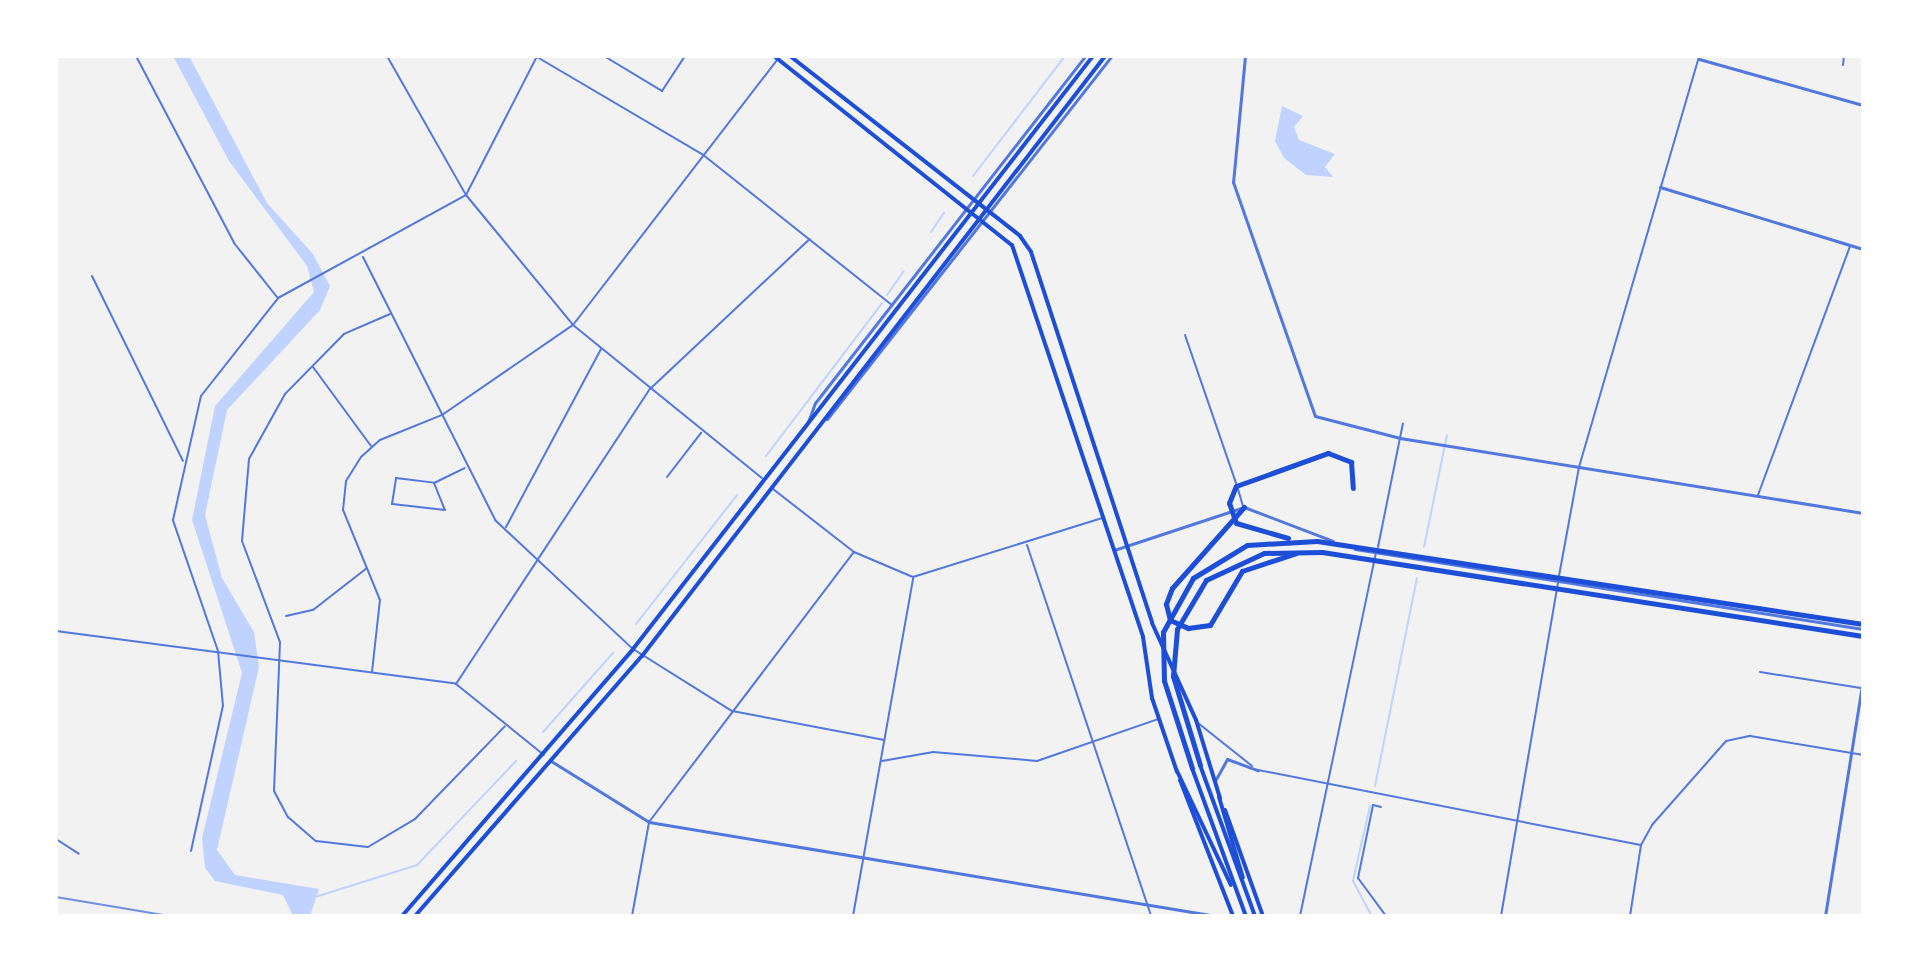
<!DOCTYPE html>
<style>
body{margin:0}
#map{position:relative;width:1919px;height:972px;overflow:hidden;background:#f2f2f2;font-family:"Varela Round",sans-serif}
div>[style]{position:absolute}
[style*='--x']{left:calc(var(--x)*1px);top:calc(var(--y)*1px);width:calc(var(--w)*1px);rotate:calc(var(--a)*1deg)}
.water>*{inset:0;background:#bfd3fe}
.stream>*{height:2px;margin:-1px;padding:0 1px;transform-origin:1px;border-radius:1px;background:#bfd3fe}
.pedestrian>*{height:2px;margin:-1px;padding:0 1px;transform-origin:1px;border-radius:1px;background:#5277de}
.minor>*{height:2px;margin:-1px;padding:0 1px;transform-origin:1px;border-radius:1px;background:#5277de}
.tertiary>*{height:3px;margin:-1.5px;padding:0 1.5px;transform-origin:1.5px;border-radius:1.5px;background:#5277de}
.primary>*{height:4px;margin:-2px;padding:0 2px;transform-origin:2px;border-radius:2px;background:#1d4ed8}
.trunk>*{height:4px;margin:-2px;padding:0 2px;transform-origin:2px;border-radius:2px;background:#1d4ed8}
.motorway>*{height:5px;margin:-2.5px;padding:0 2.5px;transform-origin:2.5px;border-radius:2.5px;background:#1d4ed8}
.rail>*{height:2px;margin:-1px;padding:0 1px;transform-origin:1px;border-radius:1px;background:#7290e2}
span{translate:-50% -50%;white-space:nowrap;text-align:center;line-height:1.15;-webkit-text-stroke:6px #fff;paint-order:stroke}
.frame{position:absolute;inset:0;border:58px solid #fff;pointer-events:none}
</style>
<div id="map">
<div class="water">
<i style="clip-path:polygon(173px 56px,189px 56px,267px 203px,313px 254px,330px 286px,320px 310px,227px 410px,205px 515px,222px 578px,254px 632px,259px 667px,217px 850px,235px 875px,319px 889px,310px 916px,293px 916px,283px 895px,215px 881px,205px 868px,202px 838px,242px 673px,192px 520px,215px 406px,314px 292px,307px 266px,229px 161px)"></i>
<i style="clip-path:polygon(1282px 106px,1303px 116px,1294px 127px,1299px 140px,1335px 154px,1325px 167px,1333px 177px,1306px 175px,1284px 158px,1275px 141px)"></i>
</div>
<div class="stream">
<i style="--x:973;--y:176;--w:151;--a:-52.5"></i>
<i style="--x:931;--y:232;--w:23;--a:-56"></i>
<i style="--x:887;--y:295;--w:29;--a:-55"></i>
<i style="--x:766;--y:456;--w:192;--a:-52.8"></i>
<i style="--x:1424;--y:547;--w:114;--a:-78.4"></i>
<i style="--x:636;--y:624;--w:164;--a:-51.9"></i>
<i style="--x:543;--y:732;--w:106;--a:-48.5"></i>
<i style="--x:1375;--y:786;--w:212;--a:-78.6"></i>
<i style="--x:1370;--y:806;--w:77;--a:102.8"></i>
<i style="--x:1353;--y:881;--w:40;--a:62"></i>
<i style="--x:315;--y:897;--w:107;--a:-17.4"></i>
<i style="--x:417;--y:865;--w:144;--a:-46.4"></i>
</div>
<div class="pedestrian">
<i style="--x:1843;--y:65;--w:9;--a:-84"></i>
</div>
<div class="minor">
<i style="--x:136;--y:56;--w:211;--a:62.3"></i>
<i style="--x:234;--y:243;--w:69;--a:51.5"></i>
<i style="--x:387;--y:56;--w:160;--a:60.4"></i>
<i style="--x:466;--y:195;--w:168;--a:50.5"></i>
<i style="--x:573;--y:325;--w:243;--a:39"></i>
<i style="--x:604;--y:56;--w:68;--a:31.1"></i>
<i style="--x:662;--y:91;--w:42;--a:-56.7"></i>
<i style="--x:537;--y:57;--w:191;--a:30.5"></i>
<i style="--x:702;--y:154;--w:243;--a:38.5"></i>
<i style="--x:363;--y:257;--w:294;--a:63.3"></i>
<i style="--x:495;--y:520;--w:189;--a:43.1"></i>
<i style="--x:633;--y:649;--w:117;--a:32.1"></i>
<i style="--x:732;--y:711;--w:155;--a:10.8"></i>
<i style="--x:92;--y:276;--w:206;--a:63.8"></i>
<i style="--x:390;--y:314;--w:50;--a:156.5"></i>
<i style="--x:344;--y:334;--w:84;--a:134.5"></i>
<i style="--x:285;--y:394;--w:74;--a:119"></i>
<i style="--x:249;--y:459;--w:82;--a:94.9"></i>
<i style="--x:242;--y:541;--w:108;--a:69.4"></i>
<i style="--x:280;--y:642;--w:149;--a:92.3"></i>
<i style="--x:274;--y:791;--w:30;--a:62"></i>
<i style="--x:288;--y:817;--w:37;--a:41"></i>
<i style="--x:316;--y:841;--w:52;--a:6.6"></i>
<i style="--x:368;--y:847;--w:55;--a:-30.8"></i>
<i style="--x:415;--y:819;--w:129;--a:-45.9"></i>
<i style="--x:1185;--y:335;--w:157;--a:71"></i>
<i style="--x:313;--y:367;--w:98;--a:53.7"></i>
<i style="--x:667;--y:477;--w:56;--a:-52.3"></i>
<i style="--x:434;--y:483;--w:29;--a:68"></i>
<i style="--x:445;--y:510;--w:53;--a:-173.5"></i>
<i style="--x:392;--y:504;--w:26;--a:-81"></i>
<i style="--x:396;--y:478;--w:38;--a:7"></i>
<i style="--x:434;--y:483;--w:34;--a:-26"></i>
<i style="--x:773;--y:489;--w:103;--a:37.9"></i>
<i style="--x:854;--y:552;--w:64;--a:23"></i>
<i style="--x:913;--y:577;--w:199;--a:-17.3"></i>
<i style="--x:1238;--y:489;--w:18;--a:74"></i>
<i style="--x:1758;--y:495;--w:265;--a:-69.7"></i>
<i style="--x:506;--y:527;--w:202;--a:-61.9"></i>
<i style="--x:1027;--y:545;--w:391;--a:71.5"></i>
<i style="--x:1378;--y:547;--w:126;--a:-78.6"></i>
<i style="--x:1559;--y:576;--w:111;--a:-79.6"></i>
<i style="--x:1579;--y:467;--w:428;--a:-73.7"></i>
<i style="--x:286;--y:616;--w:28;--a:-13"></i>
<i style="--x:313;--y:610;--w:68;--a:-37.9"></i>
<i style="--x:56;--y:631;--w:403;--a:7.5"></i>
<i style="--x:456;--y:684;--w:113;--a:38.9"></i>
<i style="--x:372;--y:672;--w:72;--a:-83.7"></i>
<i style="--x:380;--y:600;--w:97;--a:-112.3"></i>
<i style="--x:343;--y:510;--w:29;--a:-84"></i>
<i style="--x:346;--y:481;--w:28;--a:-58"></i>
<i style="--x:361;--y:457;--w:25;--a:-42"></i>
<i style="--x:380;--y:440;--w:67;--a:-22"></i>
<i style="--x:442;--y:415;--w:159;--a:-34.5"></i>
<i style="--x:573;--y:325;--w:339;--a:-52.4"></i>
<i style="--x:1760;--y:672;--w:102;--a:9"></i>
<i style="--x:456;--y:684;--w:353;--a:-56.7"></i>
<i style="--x:650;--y:389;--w:219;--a:-43.2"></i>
<i style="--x:1198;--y:723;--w:69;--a:38.5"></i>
<i style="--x:882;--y:761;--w:52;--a:-10"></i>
<i style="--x:933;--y:752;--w:104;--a:4.9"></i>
<i style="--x:1037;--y:761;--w:128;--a:-19.1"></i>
<i style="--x:1258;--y:770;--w:390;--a:11.1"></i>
<i style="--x:1381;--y:807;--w:8;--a:-166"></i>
<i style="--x:1373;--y:805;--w:75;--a:101.6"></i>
<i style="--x:1358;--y:878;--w:47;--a:53.6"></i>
<i style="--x:56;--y:839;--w:27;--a:33"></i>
<i style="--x:191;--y:851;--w:148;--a:-77.6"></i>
<i style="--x:223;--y:706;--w:55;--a:-95.2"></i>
<i style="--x:218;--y:651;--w:139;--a:-109"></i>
<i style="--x:173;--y:520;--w:127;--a:-77.3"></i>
<i style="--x:201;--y:396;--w:125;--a:-51.8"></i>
<i style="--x:278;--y:298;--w:214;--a:-28.7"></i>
<i style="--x:466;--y:195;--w:156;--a:-62.9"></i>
<i style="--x:632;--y:916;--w:96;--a:-79.7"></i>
<i style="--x:649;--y:822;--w:339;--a:-52.8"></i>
<i style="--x:853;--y:916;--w:343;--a:-79.9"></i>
<i style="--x:1300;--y:916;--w:371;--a:-78.2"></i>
<i style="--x:1501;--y:916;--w:339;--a:-80.3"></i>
<i style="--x:1630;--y:916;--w:72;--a:-81.2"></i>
<i style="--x:1641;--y:845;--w:23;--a:-61"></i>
<i style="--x:1652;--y:825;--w:112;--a:-48.6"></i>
<i style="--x:1726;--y:741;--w:25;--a:-12"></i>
<i style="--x:1750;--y:736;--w:115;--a:9.5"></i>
</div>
<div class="tertiary">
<i style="--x:1245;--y:56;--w:127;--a:95.4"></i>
<i style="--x:1233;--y:182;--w:248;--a:70.7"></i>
<i style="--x:1315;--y:416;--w:88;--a:14.5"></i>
<i style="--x:1400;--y:438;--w:469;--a:9.2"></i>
<i style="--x:1699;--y:59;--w:170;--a:15.7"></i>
<i style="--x:1660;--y:187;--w:212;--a:17"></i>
<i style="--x:827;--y:419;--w:462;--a:-51.9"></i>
<i style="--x:808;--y:422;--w:20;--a:-70"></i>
<i style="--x:815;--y:403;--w:440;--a:-52.1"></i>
<i style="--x:1355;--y:549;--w:514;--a:8.95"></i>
<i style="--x:1114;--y:550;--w:137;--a:-18.3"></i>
<i style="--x:1244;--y:507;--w:95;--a:20.9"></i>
<i style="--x:551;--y:761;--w:115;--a:31.9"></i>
<i style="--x:649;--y:822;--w:575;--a:9.41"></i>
<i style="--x:1216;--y:779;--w:23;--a:-61"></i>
<i style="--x:1227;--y:759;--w:33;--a:20"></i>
<i style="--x:1825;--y:916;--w:240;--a:-80.9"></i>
</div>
<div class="primary">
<i style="--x:774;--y:56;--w:304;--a:38.5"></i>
<i style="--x:1012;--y:245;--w:413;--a:71.5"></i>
<i style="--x:1143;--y:637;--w:62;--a:81.6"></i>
<i style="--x:1152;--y:698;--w:78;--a:71.3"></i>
<i style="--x:790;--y:56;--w:292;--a:38"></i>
<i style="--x:1020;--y:236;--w:19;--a:55"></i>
<i style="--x:1031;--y:252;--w:390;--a:71.9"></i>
<i style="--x:1152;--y:623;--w:107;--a:65.6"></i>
<i style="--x:1196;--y:720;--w:82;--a:72.9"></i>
<i style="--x:1180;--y:780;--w:146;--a:68.7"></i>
<i style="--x:1225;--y:810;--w:113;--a:70.3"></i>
<i style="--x:402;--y:916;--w:353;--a:-49.1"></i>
<i style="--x:633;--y:649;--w:750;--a:-52.2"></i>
<i style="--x:415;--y:916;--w:345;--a:-48.9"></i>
<i style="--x:642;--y:656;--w:758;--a:-52.34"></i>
</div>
<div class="trunk">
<i style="--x:1200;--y:765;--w:161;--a:70"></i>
<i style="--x:1192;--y:768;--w:158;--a:70"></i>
<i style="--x:1177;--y:771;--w:126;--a:64.7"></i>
<i style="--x:1219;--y:797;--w:84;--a:73.5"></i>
</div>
<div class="motorway">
<i style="--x:1244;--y:507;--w:108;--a:131.6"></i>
<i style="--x:1172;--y:588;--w:17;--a:111"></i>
<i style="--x:1166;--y:604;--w:16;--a:76"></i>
<i style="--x:1170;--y:620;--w:20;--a:24"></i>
<i style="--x:1188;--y:628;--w:22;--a:-8"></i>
<i style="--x:1210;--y:625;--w:63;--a:-59.3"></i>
<i style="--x:1242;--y:571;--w:57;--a:-18.4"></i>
<i style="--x:1288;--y:538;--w:54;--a:-163.9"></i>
<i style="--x:1236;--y:523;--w:21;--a:-109"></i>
<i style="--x:1229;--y:503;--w:18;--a:-68"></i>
<i style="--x:1236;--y:486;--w:98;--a:-19.7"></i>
<i style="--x:1328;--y:453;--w:25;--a:21"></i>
<i style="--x:1351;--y:462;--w:26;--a:86"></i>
<i style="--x:1200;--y:765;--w:93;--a:-106.9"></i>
<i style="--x:1173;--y:676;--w:47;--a:-85.1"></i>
<i style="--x:1177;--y:629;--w:57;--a:-59.4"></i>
<i style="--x:1206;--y:580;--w:64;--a:-25"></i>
<i style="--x:1264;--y:553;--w:58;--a:-1"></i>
<i style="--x:1322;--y:552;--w:547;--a:8.83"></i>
<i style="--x:1192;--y:768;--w:91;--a:-107.8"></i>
<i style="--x:1164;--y:681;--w:49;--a:-91.2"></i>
<i style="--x:1163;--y:632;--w:62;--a:-60.9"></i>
<i style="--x:1193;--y:578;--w:63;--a:-31.4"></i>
<i style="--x:1247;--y:545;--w:70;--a:-3.3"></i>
<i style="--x:1317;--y:541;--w:552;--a:8.64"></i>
</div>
<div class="rail">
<i style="--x:56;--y:897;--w:115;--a:9.5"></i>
</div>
<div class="frame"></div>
</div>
